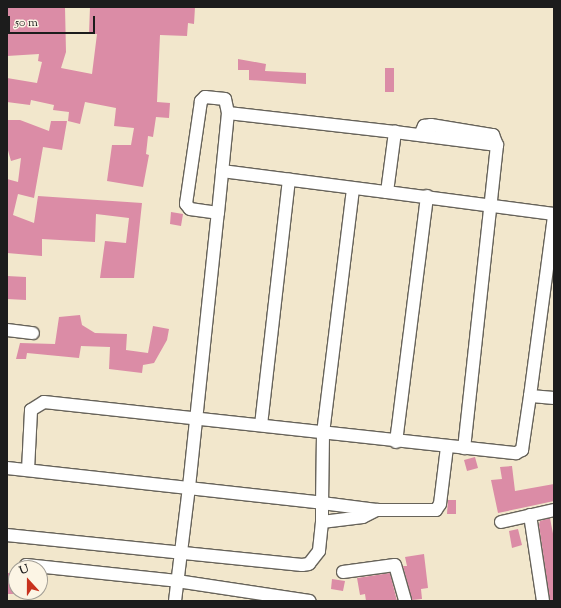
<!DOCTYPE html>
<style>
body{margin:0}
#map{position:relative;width:561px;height:608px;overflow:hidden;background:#f2e7cc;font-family:"Sorts Mill Goudy",serif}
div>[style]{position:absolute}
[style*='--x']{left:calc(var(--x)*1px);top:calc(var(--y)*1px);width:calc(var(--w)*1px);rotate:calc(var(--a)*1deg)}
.building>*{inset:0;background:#db8ca6}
.roads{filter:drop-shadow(1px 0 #67635a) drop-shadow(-1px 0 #67635a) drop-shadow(0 1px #67635a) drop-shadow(0 -1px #67635a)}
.street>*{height:12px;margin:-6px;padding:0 6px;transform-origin:6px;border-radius:6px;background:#fff}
span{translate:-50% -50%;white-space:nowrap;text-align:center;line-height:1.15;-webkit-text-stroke:3px #fcf5e5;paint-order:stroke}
.frame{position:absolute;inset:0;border:8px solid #1c1c1c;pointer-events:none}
.north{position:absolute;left:8px;top:560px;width:40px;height:40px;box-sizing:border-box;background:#fcf5e5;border:1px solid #a29e95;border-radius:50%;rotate:339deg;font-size:11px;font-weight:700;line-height:16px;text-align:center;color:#1c1c1c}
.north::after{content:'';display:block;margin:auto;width:14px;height:18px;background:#c8321e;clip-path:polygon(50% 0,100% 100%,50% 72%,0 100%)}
.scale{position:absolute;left:8px;top:16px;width:87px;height:18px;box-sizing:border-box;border:2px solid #1c1c1c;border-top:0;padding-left:5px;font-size:12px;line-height:14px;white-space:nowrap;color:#1c1c1c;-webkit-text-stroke:3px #fcf5e5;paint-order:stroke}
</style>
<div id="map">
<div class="building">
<i style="clip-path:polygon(7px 7px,65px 7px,66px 52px,61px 68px,92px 74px,97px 34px,89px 34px,90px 7px,195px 7px,194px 24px,188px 23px,187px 36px,160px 35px,157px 102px,170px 103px,169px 118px,156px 117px,153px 137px,148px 136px,146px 154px,149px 155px,143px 187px,107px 181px,112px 145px,131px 145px,134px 128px,114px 126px,116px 108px,85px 102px,80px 124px,68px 121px,69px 112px,53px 110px,54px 105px,31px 100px,30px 105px,7px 102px,7px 78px,37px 83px,42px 62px,38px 61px,39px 54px,7px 56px)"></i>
<i style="clip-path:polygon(238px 59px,266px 64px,265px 71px,306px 73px,306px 84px,249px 80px,249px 70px,238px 70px)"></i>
<i style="clip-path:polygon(385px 68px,394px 68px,394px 92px,385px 92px)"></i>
<i style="clip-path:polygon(7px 120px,20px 120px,49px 131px,51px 121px,67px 121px,62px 150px,43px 147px,34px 198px,18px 194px,13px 215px,34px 223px,38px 196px,142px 203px,134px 278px,100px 278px,105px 241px,126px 243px,129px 218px,96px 214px,95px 242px,42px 239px,42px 256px,7px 253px,7px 179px,18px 182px,21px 158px,11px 161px,7px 147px)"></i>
<i style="clip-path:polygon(171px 212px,183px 214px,181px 226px,170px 224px)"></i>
<i style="clip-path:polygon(7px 276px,26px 277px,26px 300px,7px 299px)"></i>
<i style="clip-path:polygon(80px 315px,82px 325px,95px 333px,127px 334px,126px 350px,148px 353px,153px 326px,169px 329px,167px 340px,154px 363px,143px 365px,142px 373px,109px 369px,110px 347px,81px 346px,79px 358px,27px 353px,26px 359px,16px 359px,20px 343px,55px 344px,59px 317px)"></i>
<i style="clip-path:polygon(475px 457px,478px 468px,467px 471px,464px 460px)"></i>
<i style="clip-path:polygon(512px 466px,515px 491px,554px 484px,554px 501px,498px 513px,491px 480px,502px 479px,500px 467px)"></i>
<i style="clip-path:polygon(448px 500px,456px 500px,456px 514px,447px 514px)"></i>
<i style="clip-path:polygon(550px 518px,554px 539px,554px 601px,550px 601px,539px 525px,540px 521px)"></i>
<i style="clip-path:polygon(518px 529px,522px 545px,512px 548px,509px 531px)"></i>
<i style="clip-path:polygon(424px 554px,428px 588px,421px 589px,422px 599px,412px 600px,403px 566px,407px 566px,405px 557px)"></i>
<i style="clip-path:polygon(7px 573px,16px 573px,16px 594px,7px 594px)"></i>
<i style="clip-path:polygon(390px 573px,397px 601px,366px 601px,365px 594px,360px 595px,357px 578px)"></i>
<i style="clip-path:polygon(332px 579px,345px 581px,343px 591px,331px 589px)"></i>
</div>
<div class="roads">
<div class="street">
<i style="--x:395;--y:132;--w:103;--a:7.3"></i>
<i style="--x:497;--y:145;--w:305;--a:96.2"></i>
<i style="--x:420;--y:135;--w:10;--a:-66"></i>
<i style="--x:424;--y:126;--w:7;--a:-8"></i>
<i style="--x:431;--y:125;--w:63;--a:9.2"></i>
<i style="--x:493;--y:135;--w:11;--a:68"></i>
<i style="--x:222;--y:171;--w:166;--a:7.3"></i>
<i style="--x:387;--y:192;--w:61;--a:-82.4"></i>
<i style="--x:395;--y:132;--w:168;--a:-173.5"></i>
<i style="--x:353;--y:189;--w:247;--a:97"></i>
<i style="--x:323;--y:434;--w:69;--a:90.8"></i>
<i style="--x:322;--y:503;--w:55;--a:7.3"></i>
<i style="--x:377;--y:510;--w:59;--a:0"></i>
<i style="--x:436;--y:510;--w:7;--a:-56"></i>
<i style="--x:440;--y:504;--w:57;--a:-83"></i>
<i style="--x:387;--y:192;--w:168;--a:7.5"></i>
<i style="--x:7;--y:330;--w:26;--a:7"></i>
<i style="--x:530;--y:396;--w:182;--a:-82.4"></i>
<i style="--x:261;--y:425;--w:247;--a:-83.5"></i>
<i style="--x:396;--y:442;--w:248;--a:-82.8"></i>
<i style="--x:7;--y:468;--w:317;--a:6.3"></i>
<i style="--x:322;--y:503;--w:19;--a:90"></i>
<i style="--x:322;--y:522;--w:29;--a:96"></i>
<i style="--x:319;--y:551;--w:16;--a:128"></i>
<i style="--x:309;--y:564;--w:7;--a:172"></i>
<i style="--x:302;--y:565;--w:297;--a:-174.2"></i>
<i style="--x:28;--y:470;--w:60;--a:-87.1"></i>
<i style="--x:31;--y:410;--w:15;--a:-32"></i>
<i style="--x:44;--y:402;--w:475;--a:6.2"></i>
<i style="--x:516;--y:453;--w:7;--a:-27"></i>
<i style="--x:522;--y:450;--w:55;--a:-81.6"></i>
<i style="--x:530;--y:396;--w:24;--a:5"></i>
<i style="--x:530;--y:515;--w:87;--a:81.4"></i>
<i style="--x:322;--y:522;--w:41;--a:-7"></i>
<i style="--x:363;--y:517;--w:16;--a:-27"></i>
<i style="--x:501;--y:522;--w:54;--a:-12.8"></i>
<i style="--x:26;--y:565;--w:152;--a:6"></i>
<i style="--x:177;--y:581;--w:134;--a:8.6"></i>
<i style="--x:343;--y:572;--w:52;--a:-7.7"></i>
<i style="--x:395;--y:565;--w:37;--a:74"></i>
<i style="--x:175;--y:601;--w:115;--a:-83"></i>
<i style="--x:189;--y:487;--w:276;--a:-84"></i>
<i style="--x:218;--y:213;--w:100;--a:-84.3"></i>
<i style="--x:228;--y:113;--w:14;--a:-102"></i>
<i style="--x:225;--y:99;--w:20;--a:-174"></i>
<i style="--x:205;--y:97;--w:6;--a:135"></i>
<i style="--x:201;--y:101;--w:104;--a:98.3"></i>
<i style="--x:186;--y:204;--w:6;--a:51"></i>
<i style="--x:190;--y:209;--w:28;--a:8"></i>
</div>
</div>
<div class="frame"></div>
<div class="north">U</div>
<div class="scale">50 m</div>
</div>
